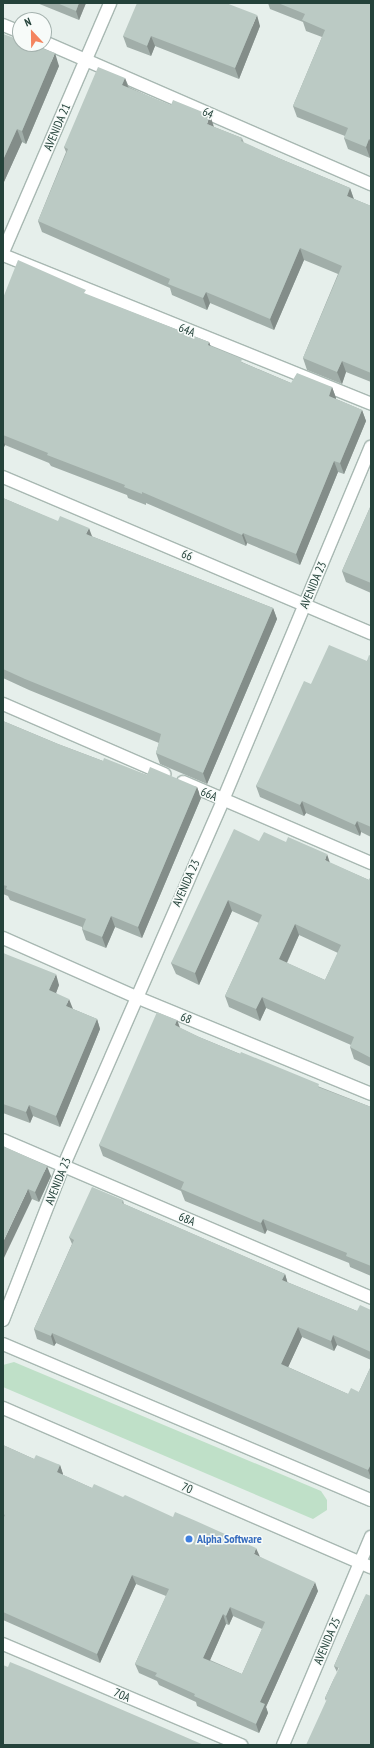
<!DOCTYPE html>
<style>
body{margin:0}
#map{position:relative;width:374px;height:1748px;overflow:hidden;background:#e6efeb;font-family:"PT Sans Narrow",sans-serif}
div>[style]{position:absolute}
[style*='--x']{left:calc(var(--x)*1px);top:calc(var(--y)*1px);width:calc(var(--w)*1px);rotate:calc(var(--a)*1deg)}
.green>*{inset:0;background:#bfe0c8}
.roads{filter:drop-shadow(1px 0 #a8b8b2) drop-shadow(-1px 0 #a8b8b2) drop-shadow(0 1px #a8b8b2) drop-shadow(0 -1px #a8b8b2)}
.minor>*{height:12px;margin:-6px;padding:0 6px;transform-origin:6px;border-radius:6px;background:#fff}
.secondary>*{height:12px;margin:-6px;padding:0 6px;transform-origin:6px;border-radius:6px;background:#fff}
.wall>*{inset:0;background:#a1aea9}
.shaded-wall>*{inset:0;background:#838d89}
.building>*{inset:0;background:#bbcac4}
.dots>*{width:11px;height:11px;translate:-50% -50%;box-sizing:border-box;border:2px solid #f7fbf9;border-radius:50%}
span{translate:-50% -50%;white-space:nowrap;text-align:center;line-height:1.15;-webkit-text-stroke:3px #f7fbf9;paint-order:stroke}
.street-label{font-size:12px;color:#24423a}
.shop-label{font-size:12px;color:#366cbe;font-weight:700}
.left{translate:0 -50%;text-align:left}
.frame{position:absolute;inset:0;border:4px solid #24423a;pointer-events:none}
.north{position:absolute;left:12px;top:12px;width:40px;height:40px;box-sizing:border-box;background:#f7fbf9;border:1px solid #a3b1ad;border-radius:50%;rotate:338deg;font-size:11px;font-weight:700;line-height:16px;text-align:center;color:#24423a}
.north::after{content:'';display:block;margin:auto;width:14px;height:18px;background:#f4845f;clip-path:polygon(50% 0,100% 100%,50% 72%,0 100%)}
</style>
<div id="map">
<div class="green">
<i style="clip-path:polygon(14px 1362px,321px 1491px,327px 1500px,327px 1510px,313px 1519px,3px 1387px,3px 1365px)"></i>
</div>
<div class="roads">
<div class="minor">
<i style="--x:3;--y:25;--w:18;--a:22"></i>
<i style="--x:44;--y:42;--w:357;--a:23.5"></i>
<i style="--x:3;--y:252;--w:271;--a:-66.7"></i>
<i style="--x:3;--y:255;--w:397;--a:22"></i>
<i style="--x:3;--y:477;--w:400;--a:23"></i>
<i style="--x:3;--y:704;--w:176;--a:23.5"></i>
<i style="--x:183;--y:782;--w:205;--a:23.3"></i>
<i style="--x:3;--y:938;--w:145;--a:23.9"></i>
<i style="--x:136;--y:997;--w:254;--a:22.4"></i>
<i style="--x:3;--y:1140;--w:400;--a:23.2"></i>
<i style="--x:3;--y:1320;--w:164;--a:-68.6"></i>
<i style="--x:63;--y:1167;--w:400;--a:-66.4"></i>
<i style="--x:223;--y:800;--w:383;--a:-67.3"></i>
<i style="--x:3;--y:1644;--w:259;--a:23"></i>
<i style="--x:283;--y:1745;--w:226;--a:-67.1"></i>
</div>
<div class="secondary">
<i style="--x:3;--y:1344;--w:400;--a:23"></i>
<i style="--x:3;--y:1408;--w:401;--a:23.4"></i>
</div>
</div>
<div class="wall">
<i style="clip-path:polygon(37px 3px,86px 3px,79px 20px)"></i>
<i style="clip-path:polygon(268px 3px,371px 3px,371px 155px,370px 158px,348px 149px,344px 138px,345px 136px,297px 117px,293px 106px,322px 37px,306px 31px,303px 22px,270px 9px)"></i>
<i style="clip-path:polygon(260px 26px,239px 79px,155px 46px,151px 56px,127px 47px,123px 36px)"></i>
<i style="clip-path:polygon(3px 34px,59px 66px,26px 144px,22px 142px,3px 184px)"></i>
<i style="clip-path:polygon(125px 78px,129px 87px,214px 127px,242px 138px,244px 143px,283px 160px,350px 188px,354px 199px,371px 206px,371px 382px,346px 372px,342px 384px,307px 370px,303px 358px,338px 274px,304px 260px,274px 330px,210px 303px,207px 310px,172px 295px,170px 288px,42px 232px,38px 221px,66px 152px,64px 147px)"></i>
<i style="clip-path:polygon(87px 295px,209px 342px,211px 347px,244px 363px,291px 383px,332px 387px,336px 398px,336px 399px,362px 410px,366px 421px,344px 474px,338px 472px,300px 565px,247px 543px,246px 546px,146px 503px,146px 505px,128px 498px,127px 495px,51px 466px,49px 463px,5px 445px,3px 449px,3px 298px)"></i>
<i style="clip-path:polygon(3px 498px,91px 536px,273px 608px,277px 619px,207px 784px,160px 764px,156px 753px,159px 743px,29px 690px,3px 678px)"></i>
<i style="clip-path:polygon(371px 505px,371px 593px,346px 582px,342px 571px)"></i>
<i style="clip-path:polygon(371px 656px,371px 837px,361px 832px,360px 836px,306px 813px,304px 816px,260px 797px,256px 786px,311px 684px,367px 661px)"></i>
<i style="clip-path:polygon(3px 721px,58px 744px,103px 761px,147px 775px,197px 787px,201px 798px,142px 938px,115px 927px,106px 948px,86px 940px,82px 929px,82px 927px,10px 900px,8px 896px,3px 894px)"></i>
<i style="clip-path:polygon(evenodd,259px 841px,330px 863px,369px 880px,371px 876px,371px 1067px,354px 1059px,350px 1047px,351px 1045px,266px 1008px,260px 1021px,229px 1007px,225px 996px,259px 923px,232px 911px,199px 985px,176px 974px,171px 963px,259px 841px,299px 935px,338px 953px,325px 980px,287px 963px,299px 935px)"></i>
<i style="clip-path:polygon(3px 953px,59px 985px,56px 993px,73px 1009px,97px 1019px,100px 1029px,60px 1127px,33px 1116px,30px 1123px,3px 1113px)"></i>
<i style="clip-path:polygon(177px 1020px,180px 1028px,199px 1037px,320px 1087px,371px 1107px,371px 1276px,350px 1267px,349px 1263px,267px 1230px,265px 1234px,185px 1201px,181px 1191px,103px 1156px,99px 1145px)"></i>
<i style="clip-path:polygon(3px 1146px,51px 1176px,39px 1202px,32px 1199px)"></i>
<i style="clip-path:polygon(123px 1200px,124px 1204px,285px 1274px,287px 1282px,357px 1311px,371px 1310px,371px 1360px,337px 1345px,334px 1351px,302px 1337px,288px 1367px,348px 1394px,359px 1392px,371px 1366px,371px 1480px,56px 1343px,54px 1346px,37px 1339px,34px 1329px,72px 1244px,69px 1237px)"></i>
<i style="clip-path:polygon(evenodd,3px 1445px,34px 1459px,60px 1465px,63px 1475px,92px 1488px,260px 1557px,318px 1591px,266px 1707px,268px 1713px,259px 1733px,197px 1706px,196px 1702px,159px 1685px,157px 1681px,139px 1673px,135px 1664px,166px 1596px,136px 1584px,100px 1663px,3px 1620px,3px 1445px,233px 1616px,262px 1629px,242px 1674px,210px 1660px,226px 1624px,229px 1625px,233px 1616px)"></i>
<i style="clip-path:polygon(366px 1594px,326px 1701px,325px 1698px,337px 1672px,334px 1666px)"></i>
</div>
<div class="shaded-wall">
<i style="clip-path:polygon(79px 3px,86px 3px,79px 20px,76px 11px)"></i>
<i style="clip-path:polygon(257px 15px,260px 26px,239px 79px,235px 68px)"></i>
<i style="clip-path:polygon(151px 36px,155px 46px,151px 56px,147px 46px)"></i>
<i style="clip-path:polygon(55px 53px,59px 66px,26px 144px,22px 131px)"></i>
<i style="clip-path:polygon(125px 78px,129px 90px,122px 85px)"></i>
<i style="clip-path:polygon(210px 115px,214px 127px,207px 124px)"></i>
<i style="clip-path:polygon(17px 129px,22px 142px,3px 184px,3px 160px)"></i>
<i style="clip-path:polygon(369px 139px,371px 143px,371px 155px,370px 158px,366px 147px)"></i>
<i style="clip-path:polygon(350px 188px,354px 200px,347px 196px)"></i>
<i style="clip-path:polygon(300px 248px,304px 260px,274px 330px,270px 319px)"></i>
<i style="clip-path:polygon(206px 292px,210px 303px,207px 310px,203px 298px)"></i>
<i style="clip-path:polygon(209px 342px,213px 353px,208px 345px)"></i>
<i style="clip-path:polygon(342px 361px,346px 372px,342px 384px,337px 372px)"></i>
<i style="clip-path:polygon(332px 387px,336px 398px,333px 407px,329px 396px)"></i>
<i style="clip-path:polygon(362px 410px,366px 421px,344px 474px,340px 463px)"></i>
<i style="clip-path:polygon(3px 440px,5px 445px,3px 449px)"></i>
<i style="clip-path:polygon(334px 461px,338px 472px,300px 565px,296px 554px)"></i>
<i style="clip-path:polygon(89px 528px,93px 539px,86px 534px)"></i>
<i style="clip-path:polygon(243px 533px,247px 543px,246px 546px,242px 535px)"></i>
<i style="clip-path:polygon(273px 608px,277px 619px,207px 784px,203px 773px)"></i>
<i style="clip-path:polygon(197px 787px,201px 798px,142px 938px,138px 927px)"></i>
<i style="clip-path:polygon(302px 801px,306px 813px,304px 816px,300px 805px)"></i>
<i style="clip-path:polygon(357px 821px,361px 832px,360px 836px,355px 825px)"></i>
<i style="clip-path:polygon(327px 854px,331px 866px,325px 860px)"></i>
<i style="clip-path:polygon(228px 900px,232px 911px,199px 985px,195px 973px)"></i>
<i style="clip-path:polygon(111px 916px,115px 927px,106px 948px,102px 937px)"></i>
<i style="clip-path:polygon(295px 924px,299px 935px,283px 971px,279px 959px)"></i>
<i style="clip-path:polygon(56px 974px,59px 985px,53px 1001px,49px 990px)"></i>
<i style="clip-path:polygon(262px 997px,266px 1008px,260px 1021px,256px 1009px)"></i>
<i style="clip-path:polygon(69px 999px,73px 1009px,66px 1006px)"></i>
<i style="clip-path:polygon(97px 1019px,100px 1029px,60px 1127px,56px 1116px)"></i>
<i style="clip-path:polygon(177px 1020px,181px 1031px,175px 1025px)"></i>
<i style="clip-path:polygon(29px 1105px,33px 1116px,30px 1123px,26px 1112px)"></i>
<i style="clip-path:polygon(47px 1166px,51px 1176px,39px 1202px,35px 1192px)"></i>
<i style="clip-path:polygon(28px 1189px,32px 1199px,3px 1260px,3px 1242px)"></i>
<i style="clip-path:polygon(263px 1219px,267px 1230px,265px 1234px,261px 1223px)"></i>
<i style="clip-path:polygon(285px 1274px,288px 1284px,282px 1280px)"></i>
<i style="clip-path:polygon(298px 1327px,302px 1337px,285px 1374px,281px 1364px)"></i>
<i style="clip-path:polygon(52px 1333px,56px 1343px,54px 1346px,51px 1336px)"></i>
<i style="clip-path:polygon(333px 1335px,337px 1345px,334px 1351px,331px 1341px)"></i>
<i style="clip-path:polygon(371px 1464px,371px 1478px,368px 1470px)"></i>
<i style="clip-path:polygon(60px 1465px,63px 1474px,60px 1481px,57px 1472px)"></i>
<i style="clip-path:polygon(256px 1548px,260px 1557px,254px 1554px)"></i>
<i style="clip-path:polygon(132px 1575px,136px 1584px,100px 1663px,97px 1654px)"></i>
<i style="clip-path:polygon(315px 1582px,318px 1591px,266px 1707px,268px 1713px,259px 1733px,256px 1724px,260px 1702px)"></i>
<i style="clip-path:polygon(230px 1607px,233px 1616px,229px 1625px,226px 1616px)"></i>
<i style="clip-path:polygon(223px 1614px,226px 1624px,207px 1667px,203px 1658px)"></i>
</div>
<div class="building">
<i style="clip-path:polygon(57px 3px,79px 3px,76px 11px)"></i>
<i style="clip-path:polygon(137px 3px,226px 3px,257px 15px,235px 68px,151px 36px,147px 46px,123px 36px)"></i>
<i style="clip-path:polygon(278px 3px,371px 3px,371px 140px,369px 139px,366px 147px,344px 138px,348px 128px,293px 106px,325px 30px,302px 20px,305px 14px)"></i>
<i style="clip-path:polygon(3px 34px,20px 40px,20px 44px,30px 44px,55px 53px,22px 131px,17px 129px,3px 160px)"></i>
<i style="clip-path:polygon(98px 67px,125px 78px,122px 85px,171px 105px,173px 100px,210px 115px,207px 124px,242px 138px,241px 141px,283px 160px,350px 188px,347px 196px,371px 206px,371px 373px,342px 361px,337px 372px,303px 358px,342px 266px,300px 248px,270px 319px,206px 292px,203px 298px,168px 284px,170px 279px,38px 221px,68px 149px,64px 147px)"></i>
<i style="clip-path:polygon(18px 260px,86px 290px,84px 293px,209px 342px,208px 345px,242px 359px,241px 362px,291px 383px,297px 373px,332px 387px,329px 396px,362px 410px,340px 463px,334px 461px,296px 554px,243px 533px,242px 535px,142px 492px,142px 494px,124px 487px,125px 485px,47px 455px,48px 453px,3px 435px,3px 298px)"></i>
<i style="clip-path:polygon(3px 498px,58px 521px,60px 516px,89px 528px,86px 534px,273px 608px,203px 773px,156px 753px,161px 734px,25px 679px,3px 669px)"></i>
<i style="clip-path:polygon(371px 505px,371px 583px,342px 571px)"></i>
<i style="clip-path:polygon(329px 645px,367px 661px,369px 655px,371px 656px,371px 827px,357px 821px,355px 825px,302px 801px,300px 805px,256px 786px,304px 681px,311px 684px)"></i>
<i style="clip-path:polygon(3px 721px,58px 744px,103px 761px,104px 758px,147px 775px,150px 767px,197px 787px,138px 927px,111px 916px,102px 937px,82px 929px,86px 919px,6px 889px,7px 886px,3px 885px)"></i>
<i style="clip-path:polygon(evenodd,234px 829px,259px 841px,264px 832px,286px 842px,288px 837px,327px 854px,325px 860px,369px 880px,371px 876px,371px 1058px,350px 1047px,354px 1037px,262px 997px,256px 1009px,225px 996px,262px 915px,228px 900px,195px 973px,171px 963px,234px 829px,295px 924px,341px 945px,325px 980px,279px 959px,295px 924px)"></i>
<i style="clip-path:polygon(3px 953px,56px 974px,49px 990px,69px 999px,66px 1006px,97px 1019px,56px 1116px,29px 1105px,26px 1112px,3px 1104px)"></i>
<i style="clip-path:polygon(157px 1012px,177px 1020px,175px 1025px,199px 1037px,240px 1054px,241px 1052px,319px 1084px,318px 1087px,371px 1107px,371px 1266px,346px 1256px,347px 1253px,263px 1219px,261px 1223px,181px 1189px,184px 1182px,99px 1145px)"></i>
<i style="clip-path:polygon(3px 1146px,47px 1166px,35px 1192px,28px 1189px,3px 1242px)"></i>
<i style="clip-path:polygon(92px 1187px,123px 1200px,122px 1203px,285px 1274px,282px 1280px,357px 1311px,360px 1305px,371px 1310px,371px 1352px,333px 1335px,331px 1341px,298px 1327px,281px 1364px,348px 1394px,351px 1388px,359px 1392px,371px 1366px,371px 1464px,368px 1470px,52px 1333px,51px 1336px,34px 1329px,74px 1240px,69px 1237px)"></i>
<i style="clip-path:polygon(evenodd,3px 1445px,34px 1459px,36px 1455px,60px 1465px,57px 1472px,92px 1488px,94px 1484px,123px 1497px,125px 1495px,173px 1517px,175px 1512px,196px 1521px,256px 1548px,254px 1554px,315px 1582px,260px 1702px,265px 1704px,256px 1724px,194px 1696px,195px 1694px,155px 1676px,157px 1673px,135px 1664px,169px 1589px,132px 1575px,97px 1654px,3px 1612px,3px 1519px,5px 1515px,3px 1514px,3px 1445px,230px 1607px,265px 1622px,242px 1674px,203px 1658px,223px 1614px,226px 1616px,230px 1607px)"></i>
<i style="clip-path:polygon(366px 1594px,371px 1596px,371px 1745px,306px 1745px,327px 1699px,325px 1698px,339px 1668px,334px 1666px)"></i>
<i style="clip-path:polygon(10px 1662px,32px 1671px,204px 1745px,3px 1745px,3px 1665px,8px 1667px)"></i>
</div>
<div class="dots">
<i style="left:189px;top:1539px;background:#3f7fe0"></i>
</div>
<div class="street-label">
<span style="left:208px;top:113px;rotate:24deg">64</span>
<span style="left:57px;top:127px;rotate:-67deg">AVENIDA 21</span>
<span style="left:187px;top:330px;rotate:22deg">64A</span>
<span style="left:187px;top:555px;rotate:23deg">66</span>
<span style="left:313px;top:585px;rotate:-67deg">AVENIDA 23</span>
<span style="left:209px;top:794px;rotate:24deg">66A</span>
<span style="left:186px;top:883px;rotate:-66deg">AVENIDA 23</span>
<span style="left:186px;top:1018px;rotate:23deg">68</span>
<span style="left:58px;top:1181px;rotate:-68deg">AVENIDA 23</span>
<span style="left:187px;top:1219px;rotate:23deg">68A</span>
<span style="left:187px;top:1488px;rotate:23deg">70</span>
<span style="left:327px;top:1641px;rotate:-67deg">AVENIDA 25</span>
<span style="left:122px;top:1695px;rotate:23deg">70A</span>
</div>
<div class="shop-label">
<span class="left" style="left:197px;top:1539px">Alpha Software</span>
</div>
<div class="frame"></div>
<div class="north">N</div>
</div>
